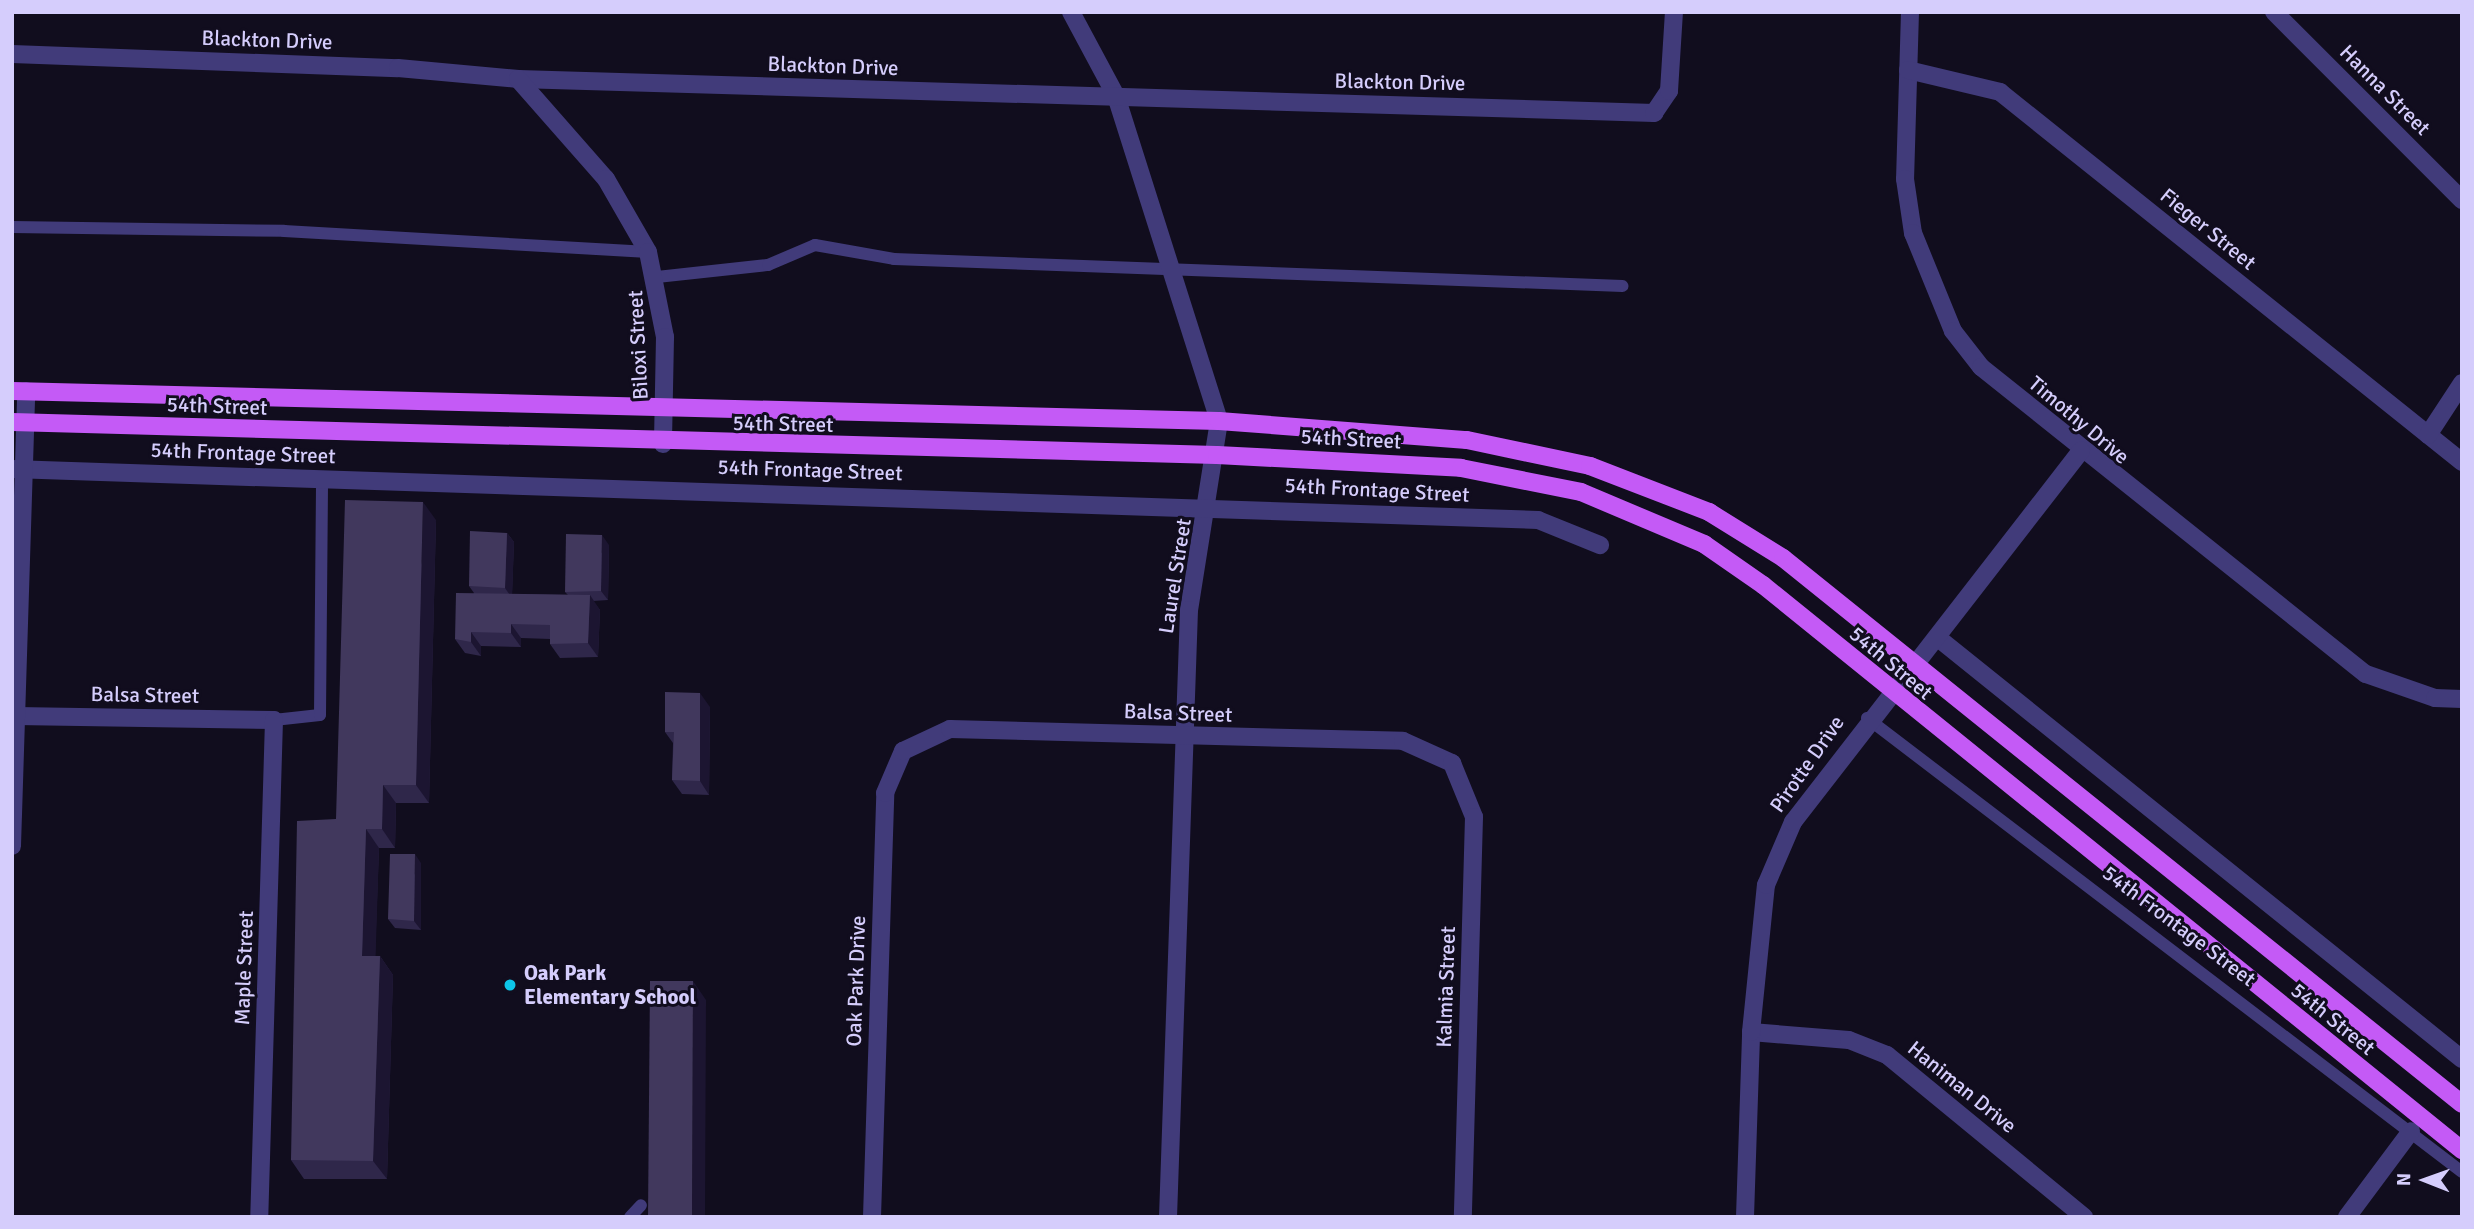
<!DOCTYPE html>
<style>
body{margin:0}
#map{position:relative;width:2474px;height:1229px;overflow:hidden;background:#110d1e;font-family:Signika,sans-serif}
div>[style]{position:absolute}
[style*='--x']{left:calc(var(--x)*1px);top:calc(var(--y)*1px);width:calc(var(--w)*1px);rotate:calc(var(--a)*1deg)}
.lane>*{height:12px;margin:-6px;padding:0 6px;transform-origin:6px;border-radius:6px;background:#413b7a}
.street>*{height:18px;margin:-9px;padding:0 9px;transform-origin:9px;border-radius:9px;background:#413b7a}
.primary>*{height:18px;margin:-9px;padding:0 9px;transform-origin:9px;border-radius:9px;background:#c45af6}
.wall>*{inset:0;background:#2f274a}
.shaded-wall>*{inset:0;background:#1c1531}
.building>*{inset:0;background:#41385d}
.dots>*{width:19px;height:19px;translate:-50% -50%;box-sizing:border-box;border:4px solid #110d1e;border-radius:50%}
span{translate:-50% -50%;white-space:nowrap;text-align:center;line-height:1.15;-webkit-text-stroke:6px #110d1e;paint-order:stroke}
.street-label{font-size:21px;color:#d5cdfc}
.poi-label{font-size:21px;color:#d5cdfc;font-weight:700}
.left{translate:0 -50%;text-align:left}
.frame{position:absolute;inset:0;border:14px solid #d5cdfc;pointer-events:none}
.north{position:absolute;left:2390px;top:1145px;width:70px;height:70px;-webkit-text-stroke:5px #110d1e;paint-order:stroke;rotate:271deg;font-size:19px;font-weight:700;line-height:28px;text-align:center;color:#d5cdfc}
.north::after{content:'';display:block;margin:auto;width:24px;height:32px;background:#d5cdfc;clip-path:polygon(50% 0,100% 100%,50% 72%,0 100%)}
</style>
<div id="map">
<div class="lane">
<i style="--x:12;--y:227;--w:272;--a:0.8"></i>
<i style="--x:284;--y:231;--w:365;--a:3.3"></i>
<i style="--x:657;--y:277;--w:112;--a:-6.2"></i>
<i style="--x:768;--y:265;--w:51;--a:-23.1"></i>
<i style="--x:815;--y:245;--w:80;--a:10"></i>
<i style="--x:894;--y:259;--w:729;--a:2.12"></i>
<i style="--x:1867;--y:718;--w:748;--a:37.34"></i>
<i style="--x:274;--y:720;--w:46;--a:-6.2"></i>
<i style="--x:320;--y:715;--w:237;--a:-89.5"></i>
<i style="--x:630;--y:1217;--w:16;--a:-47"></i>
</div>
<div class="street">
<i style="--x:1071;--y:12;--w:95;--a:61.8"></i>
<i style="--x:1116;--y:96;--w:341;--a:72.4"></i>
<i style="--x:1219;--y:421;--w:191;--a:99"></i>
<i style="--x:1189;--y:610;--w:607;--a:91.98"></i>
<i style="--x:1910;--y:12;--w:167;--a:91.7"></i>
<i style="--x:1905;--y:179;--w:55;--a:81.6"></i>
<i style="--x:1913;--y:233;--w:106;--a:67.8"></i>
<i style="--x:1953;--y:331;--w:46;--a:52.1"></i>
<i style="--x:1981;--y:367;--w:492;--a:38.6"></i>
<i style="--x:2366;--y:674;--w:73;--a:19.2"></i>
<i style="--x:2435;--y:698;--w:27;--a:2"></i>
<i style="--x:2274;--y:12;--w:266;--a:45"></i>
<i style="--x:12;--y:54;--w:386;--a:2.1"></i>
<i style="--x:398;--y:68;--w:121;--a:5.2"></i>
<i style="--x:518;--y:79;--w:1137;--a:1.71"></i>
<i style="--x:1654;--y:113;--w:27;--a:-56"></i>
<i style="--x:1669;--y:91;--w:79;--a:-86.4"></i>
<i style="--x:1908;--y:70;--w:95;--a:13.4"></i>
<i style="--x:2000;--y:92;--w:592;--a:38.69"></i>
<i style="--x:518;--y:79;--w:133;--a:48.7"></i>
<i style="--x:606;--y:179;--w:84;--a:60.1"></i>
<i style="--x:648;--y:252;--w:87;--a:78.7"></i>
<i style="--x:665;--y:337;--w:107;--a:91.1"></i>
<i style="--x:2428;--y:435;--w:62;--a:-56.8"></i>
<i style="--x:12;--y:469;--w:1527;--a:1.91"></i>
<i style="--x:1538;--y:520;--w:67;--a:22"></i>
<i style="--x:1938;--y:638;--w:672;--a:38.78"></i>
<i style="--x:16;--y:716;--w:258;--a:0.9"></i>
<i style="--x:274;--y:720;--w:497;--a:91.7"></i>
<i style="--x:12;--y:846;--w:455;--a:-88.2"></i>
<i style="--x:1751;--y:1032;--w:98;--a:4.7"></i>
<i style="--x:1849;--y:1040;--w:41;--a:21.5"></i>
<i style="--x:1887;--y:1055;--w:255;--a:39.4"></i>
<i style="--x:872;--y:1217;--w:424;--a:-88.2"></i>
<i style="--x:885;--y:793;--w:46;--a:-66.8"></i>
<i style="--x:903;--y:751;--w:52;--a:-25.1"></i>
<i style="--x:950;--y:729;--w:453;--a:1.5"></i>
<i style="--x:1403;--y:741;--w:54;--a:24.2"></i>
<i style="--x:1452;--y:763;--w:58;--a:67.8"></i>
<i style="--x:1474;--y:817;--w:400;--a:91.6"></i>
<i style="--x:1745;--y:1217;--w:185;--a:-88.1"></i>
<i style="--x:1751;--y:1032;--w:148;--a:-84.2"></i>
<i style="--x:1766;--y:885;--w:69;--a:-66.8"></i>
<i style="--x:1793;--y:822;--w:470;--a:-52.2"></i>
<i style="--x:2347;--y:1217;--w:107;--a:-53.3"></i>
</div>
<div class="primary">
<i style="--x:12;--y:391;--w:1207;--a:1.42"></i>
<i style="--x:1219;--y:421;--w:249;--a:4.4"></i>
<i style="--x:1467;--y:440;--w:126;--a:11.9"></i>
<i style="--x:1590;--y:466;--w:128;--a:21.1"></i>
<i style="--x:1709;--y:512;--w:87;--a:31.9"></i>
<i style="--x:1783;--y:558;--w:871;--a:38.8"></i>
<i style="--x:12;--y:422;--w:1205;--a:1.57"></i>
<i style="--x:1217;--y:455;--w:244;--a:3"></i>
<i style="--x:1461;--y:468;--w:122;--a:11.3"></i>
<i style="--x:1581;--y:492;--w:134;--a:22.9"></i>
<i style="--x:1704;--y:544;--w:72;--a:34.8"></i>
<i style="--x:1763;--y:585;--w:899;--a:38.95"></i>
</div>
<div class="wall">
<i style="clip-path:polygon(436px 520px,429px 803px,396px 803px,395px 848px,379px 848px,375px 956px,380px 956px,393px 975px,387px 1179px,304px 1179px,291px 1160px,336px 819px)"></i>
<i style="clip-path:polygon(507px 533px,514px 542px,512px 594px,568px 595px,565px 592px,609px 545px,608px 600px,593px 601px,600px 610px,598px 657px,560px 658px,550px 644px,550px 639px,521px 638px,521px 647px,481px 646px,481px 656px,465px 653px,455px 639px,474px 593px,469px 586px)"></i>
<i style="clip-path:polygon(710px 707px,709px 795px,682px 794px,672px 780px,673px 743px,665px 732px)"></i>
<i style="clip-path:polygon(421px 863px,421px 930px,395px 928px,388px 919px)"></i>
</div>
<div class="shaded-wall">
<i style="clip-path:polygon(423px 502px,436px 520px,429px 803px,416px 785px)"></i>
<i style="clip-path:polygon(507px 533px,514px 542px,512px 598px,505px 588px)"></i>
<i style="clip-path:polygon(602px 535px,609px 545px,608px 600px,601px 591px)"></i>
<i style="clip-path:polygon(590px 595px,600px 610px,598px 657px,588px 643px)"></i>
<i style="clip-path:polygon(511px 624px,521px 638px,521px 647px,511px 633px)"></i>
<i style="clip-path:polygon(471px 632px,481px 646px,481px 656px,471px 642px)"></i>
<i style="clip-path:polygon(700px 693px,710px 707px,709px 795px,700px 781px)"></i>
<i style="clip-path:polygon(383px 785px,396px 803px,395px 848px,382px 829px)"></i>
<i style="clip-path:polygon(366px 829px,379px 848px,375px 974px,362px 956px)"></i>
<i style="clip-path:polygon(415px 854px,421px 863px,421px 930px,414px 921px)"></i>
<i style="clip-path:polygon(380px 956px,393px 975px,387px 1179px,373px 1161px)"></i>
<i style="clip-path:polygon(693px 981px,706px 1000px,705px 1217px,692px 1217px)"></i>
</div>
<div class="building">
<i style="clip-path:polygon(345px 500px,423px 502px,416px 785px,383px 785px,382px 829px,366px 829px,362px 956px,380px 956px,373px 1161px,291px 1160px,297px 821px,336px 819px)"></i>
<i style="clip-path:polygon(470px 531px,507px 533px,505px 588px,469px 586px)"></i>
<i style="clip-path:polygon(566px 534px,602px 535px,601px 591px,565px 592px)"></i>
<i style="clip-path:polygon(456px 593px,590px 595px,588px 643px,550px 644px,550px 625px,511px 624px,511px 633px,471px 632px,471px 642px,455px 639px)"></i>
<i style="clip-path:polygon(665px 692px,700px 693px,700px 781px,672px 780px,674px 732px,665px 732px)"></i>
<i style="clip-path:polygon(390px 854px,415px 854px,414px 921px,388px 919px)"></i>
<i style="clip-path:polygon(650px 981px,693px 981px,692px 1217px,648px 1217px)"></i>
</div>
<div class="dots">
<i style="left:510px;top:985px;background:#0dc5e8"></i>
</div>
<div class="street-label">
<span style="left:267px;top:40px;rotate:2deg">Blackton Drive</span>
<span style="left:833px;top:66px;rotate:2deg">Blackton Drive</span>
<span style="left:1400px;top:82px;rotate:1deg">Blackton Drive</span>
<span style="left:2385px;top:90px;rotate:45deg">Hanna Street</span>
<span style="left:2208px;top:229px;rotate:39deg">Fieger Street</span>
<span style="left:638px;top:345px;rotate:-93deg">Biloxi Street</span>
<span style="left:217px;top:406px;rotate:2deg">54th Street</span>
<span style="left:2079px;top:420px;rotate:40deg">Timothy Drive</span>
<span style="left:783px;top:424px;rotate:1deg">54th Street</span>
<span style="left:1351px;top:439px;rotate:3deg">54th Street</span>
<span style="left:243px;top:453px;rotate:2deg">54th Frontage Street</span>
<span style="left:810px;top:470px;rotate:2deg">54th Frontage Street</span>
<span style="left:1377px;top:490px;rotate:3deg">54th Frontage Street</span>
<span style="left:1175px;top:576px;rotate:-81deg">Laurel Street</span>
<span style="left:1891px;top:663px;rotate:40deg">54th Street</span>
<span style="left:145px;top:695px;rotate:1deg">Balsa Street</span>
<span style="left:1178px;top:713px;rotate:2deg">Balsa Street</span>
<span style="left:1807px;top:764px;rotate:-55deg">Pirotte Drive</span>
<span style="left:2179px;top:926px;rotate:37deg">54th Frontage Street</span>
<span style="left:244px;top:968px;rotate:-88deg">Maple Street</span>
<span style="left:856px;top:981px;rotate:-88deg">Oak Park Drive</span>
<span style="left:1446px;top:987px;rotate:-88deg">Kalmia Street</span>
<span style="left:2333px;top:1019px;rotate:39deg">54th Street</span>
<span style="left:1962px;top:1087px;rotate:39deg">Haniman Drive</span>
</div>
<div class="poi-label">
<span class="left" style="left:524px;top:985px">Oak Park<br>Elementary School</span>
</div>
<div class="frame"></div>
<div class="north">N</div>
</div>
